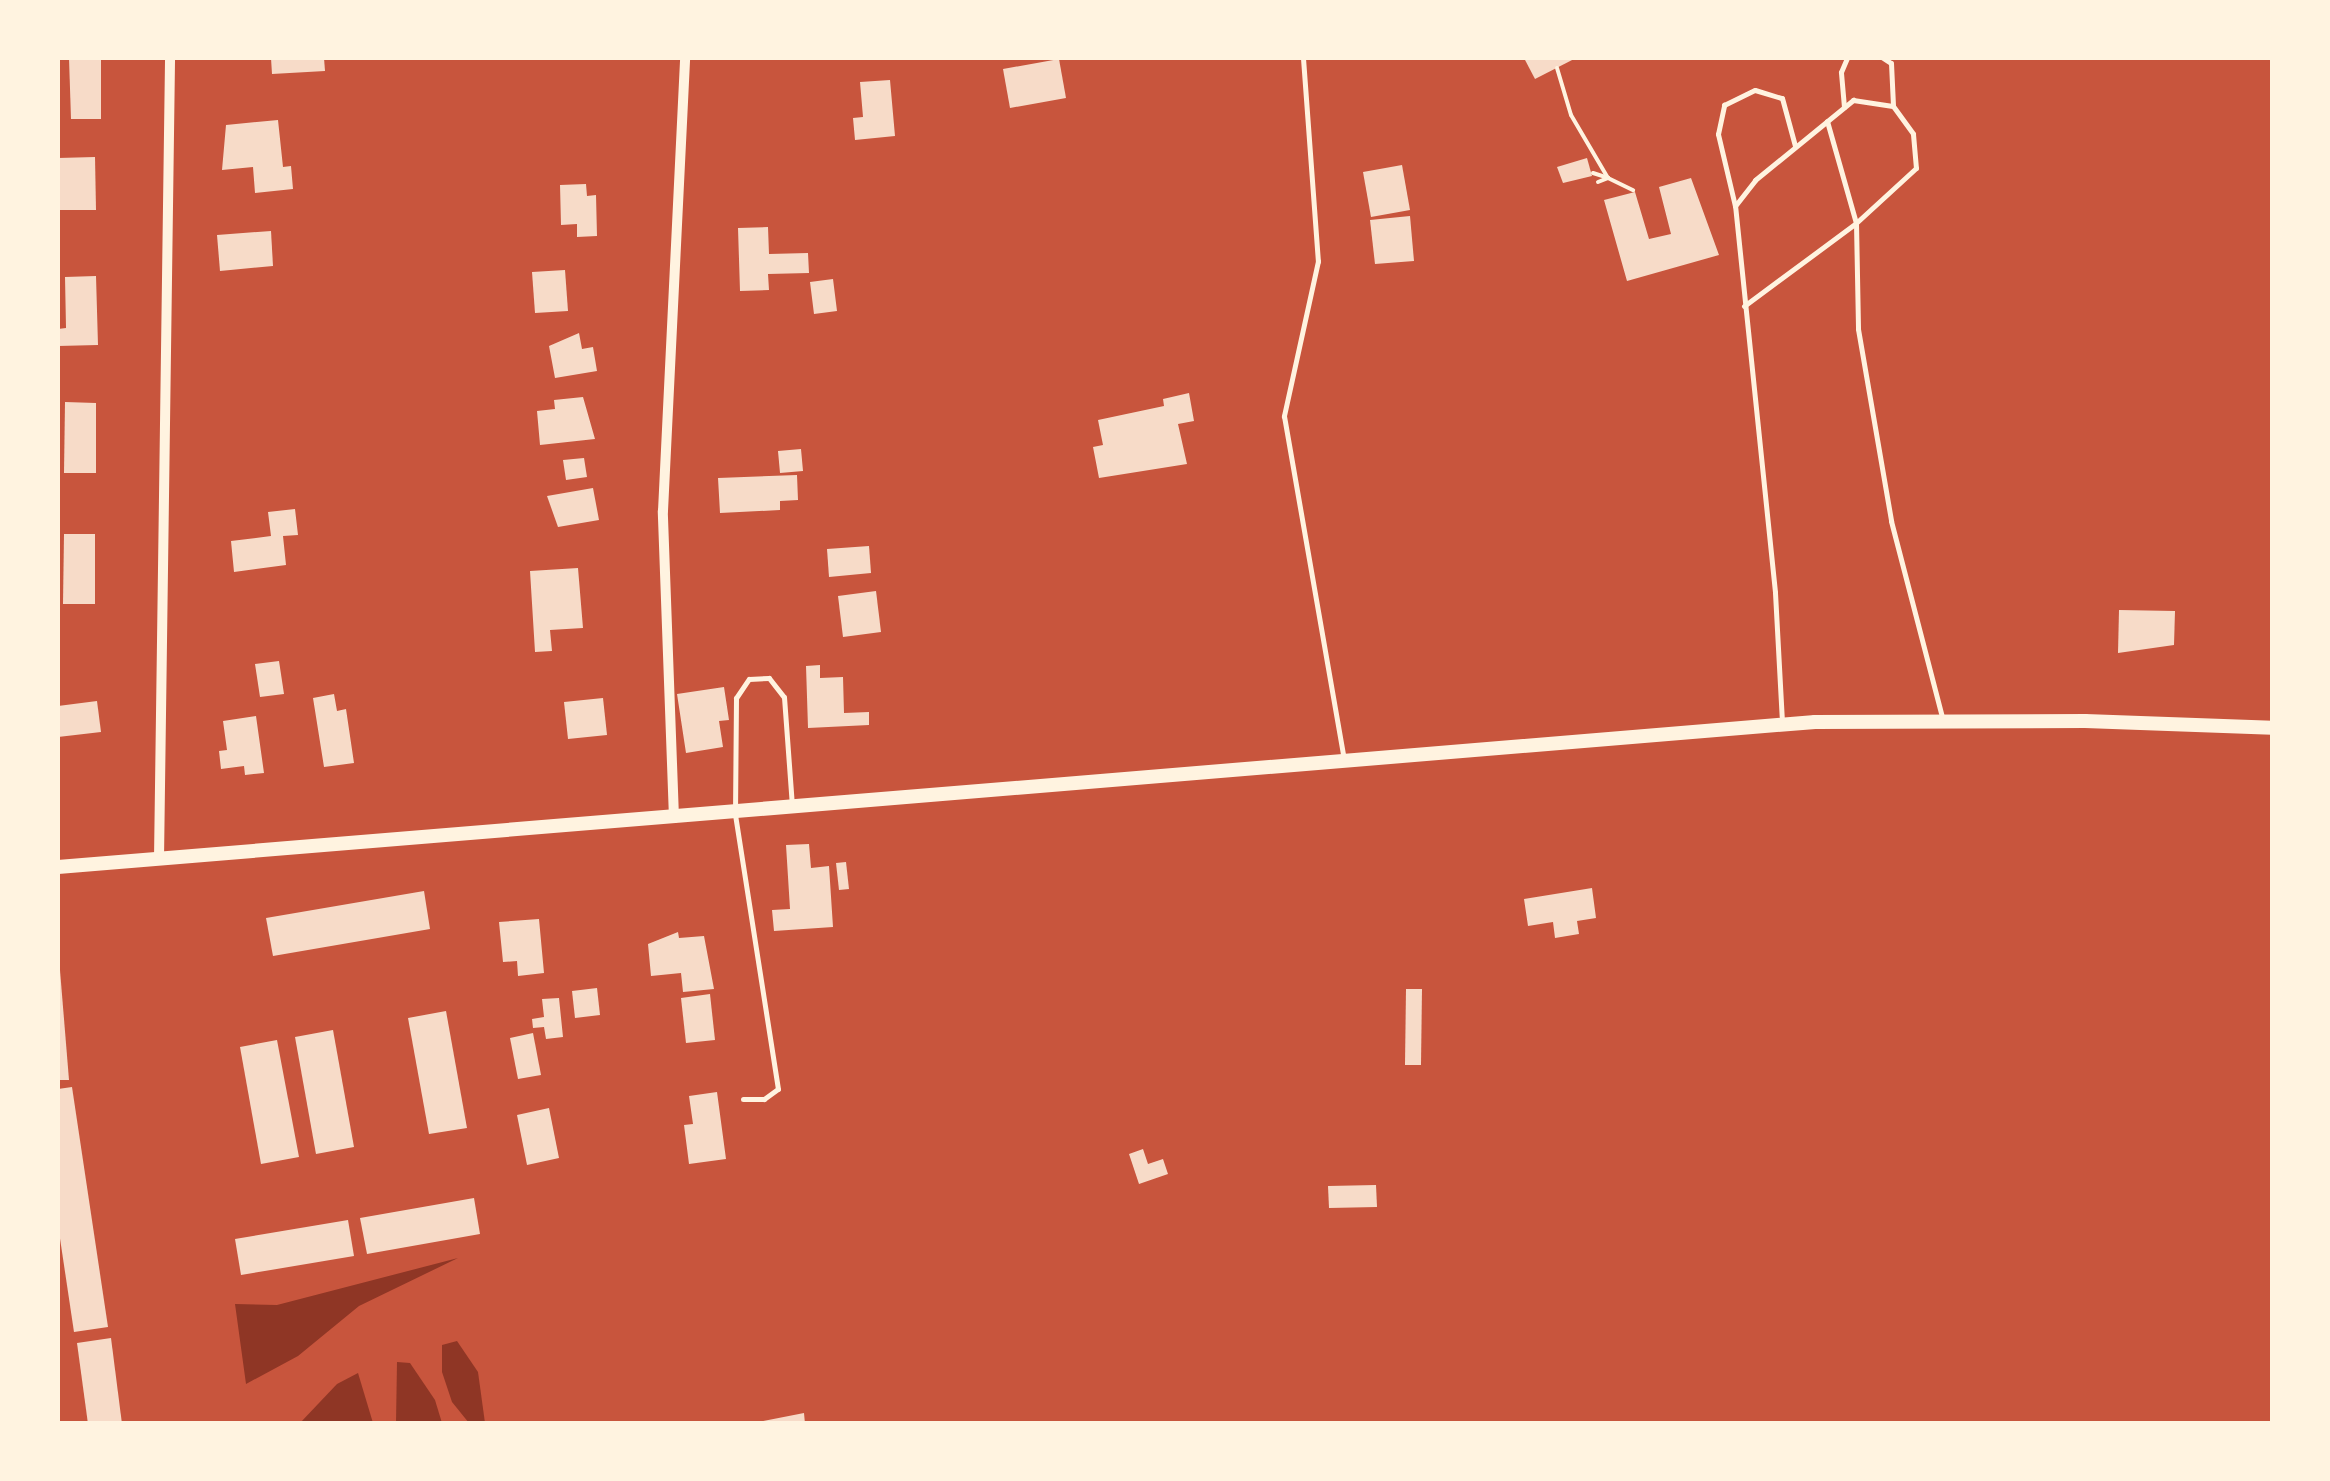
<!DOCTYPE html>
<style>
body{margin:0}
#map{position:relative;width:2330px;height:1481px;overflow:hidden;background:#c8553d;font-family:Commissioner,sans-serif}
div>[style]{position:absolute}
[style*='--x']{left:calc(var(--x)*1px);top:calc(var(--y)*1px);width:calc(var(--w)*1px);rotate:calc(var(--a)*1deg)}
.water>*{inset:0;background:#8f3625}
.building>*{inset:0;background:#f7dbc8}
.path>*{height:4px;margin:-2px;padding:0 2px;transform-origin:2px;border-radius:2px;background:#fff3e0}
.service>*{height:5px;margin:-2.5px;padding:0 2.5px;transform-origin:2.5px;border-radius:2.5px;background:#fff3e0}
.minor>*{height:10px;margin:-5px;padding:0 5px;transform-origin:5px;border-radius:5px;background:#fff3e0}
.tertiary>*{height:14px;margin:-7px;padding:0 7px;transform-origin:7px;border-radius:7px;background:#fff3e0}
span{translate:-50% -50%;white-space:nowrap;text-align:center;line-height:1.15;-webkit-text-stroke:10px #fff3e0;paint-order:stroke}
.frame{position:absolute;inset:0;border:60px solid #fff3e0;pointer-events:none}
</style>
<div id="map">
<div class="water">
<i style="clip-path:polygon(458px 1258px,359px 1306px,298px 1356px,246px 1384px,235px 1304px,277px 1305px)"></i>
<i style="clip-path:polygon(457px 1341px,478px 1372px,485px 1423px,469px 1423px,452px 1402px,442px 1372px,442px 1345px)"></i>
<i style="clip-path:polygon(397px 1362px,410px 1363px,435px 1400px,442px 1423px,396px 1423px)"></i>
<i style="clip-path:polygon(358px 1373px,373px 1423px,300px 1423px,337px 1384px)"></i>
</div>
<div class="building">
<i style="clip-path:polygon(69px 58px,101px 58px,101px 119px,71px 119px)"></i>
<i style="clip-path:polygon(271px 58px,324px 58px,325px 71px,272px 74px)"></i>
<i style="clip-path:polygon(1524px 58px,1576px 58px,1535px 79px)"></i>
<i style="clip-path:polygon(1059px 59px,1066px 98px,1010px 108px,1003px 69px)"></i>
<i style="clip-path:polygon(890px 80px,895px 136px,855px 140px,853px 118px,863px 117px,860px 82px)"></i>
<i style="clip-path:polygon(278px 120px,283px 167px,291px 166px,293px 189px,255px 193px,253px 167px,222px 170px,226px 125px)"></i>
<i style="clip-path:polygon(95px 157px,96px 210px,58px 210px,58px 158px)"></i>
<i style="clip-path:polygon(1587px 158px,1592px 176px,1563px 183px,1557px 167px)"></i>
<i style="clip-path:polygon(1402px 165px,1410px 210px,1371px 217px,1363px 172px)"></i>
<i style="clip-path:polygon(1691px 178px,1719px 255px,1627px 281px,1604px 200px,1635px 192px,1649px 239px,1671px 234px,1659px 187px)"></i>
<i style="clip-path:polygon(586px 184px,587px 196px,596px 195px,597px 236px,577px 237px,577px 224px,561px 225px,560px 185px)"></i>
<i style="clip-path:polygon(1410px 216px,1414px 261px,1375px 264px,1370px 220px)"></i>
<i style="clip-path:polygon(768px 227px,769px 254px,808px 253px,809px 273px,768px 274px,769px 290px,740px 291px,738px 228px)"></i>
<i style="clip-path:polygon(271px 231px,273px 266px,220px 271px,217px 235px)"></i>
<i style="clip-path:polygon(565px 270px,568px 311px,535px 313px,532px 272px)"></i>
<i style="clip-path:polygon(96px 276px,98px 345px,58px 346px,58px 329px,66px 328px,65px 277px)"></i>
<i style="clip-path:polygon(833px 279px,837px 311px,814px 314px,810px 282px)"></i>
<i style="clip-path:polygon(579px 333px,582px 349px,593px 347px,597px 371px,555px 378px,549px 346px)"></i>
<i style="clip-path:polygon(1189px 393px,1194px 421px,1178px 424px,1187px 464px,1099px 478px,1093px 447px,1103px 445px,1098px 420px,1164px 406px,1163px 399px)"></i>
<i style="clip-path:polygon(583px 397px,595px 439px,540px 445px,537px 411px,555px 409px,554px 400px)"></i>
<i style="clip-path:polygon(65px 402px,96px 403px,96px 473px,64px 473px)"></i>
<i style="clip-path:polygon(801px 449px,803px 471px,780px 473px,778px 451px)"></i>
<i style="clip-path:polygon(584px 458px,587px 477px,566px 480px,563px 460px)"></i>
<i style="clip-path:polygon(797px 475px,798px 500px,780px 501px,780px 510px,720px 513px,718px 478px)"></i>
<i style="clip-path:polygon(593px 488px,599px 520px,558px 527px,547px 496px)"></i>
<i style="clip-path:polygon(295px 509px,298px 535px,283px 536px,286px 565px,234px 572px,231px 541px,271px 536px,268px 512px)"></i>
<i style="clip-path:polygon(64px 534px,95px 534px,95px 604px,63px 604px)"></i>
<i style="clip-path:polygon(869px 546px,871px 573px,829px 577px,827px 549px)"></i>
<i style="clip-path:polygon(578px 568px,583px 628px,550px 630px,552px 651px,535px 652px,530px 571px)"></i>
<i style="clip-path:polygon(876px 591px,881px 632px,843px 637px,838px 596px)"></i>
<i style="clip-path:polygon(2119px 610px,2175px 611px,2174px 645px,2118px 653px)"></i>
<i style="clip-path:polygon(279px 661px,284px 694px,260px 697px,255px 664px)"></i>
<i style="clip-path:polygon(820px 665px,820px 678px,843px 677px,844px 713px,869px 712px,869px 725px,808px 728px,806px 666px)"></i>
<i style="clip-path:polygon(724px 687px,729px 720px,719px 721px,723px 747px,686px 753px,677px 694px)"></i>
<i style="clip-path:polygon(334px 694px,337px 711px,346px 709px,354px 763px,324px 767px,313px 698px)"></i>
<i style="clip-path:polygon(603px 698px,607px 735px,568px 739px,564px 702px)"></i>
<i style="clip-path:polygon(97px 701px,101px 732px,58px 737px,58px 706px)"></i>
<i style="clip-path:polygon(256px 716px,264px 773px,245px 775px,244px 766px,221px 769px,219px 751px,227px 750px,223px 721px)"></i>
<i style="clip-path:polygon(809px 844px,811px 868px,829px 866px,833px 927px,774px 931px,772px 910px,790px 909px,786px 845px)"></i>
<i style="clip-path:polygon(846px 862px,849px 889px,839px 890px,836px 863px)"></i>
<i style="clip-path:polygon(1592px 888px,1596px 918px,1577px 921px,1579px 934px,1555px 938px,1553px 922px,1528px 926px,1524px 899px)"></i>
<i style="clip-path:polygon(424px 891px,430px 929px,273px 956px,266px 918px)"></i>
<i style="clip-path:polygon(539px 919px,544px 973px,518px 976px,517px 961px,503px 962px,499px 922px)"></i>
<i style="clip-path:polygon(678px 932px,679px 938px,704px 936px,714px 989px,683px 992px,681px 973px,651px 976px,648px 944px)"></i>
<i style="clip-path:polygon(58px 946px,69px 1080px,58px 1080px)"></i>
<i style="clip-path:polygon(597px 988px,600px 1015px,575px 1018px,572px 991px)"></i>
<i style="clip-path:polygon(1406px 989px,1422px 989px,1421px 1065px,1405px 1065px)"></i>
<i style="clip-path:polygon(710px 994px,715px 1040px,686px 1043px,681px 998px)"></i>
<i style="clip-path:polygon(559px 998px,563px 1037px,546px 1039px,544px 1027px,533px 1028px,532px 1019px,544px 1017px,542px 999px)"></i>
<i style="clip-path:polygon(446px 1011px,467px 1128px,429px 1134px,408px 1018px)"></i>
<i style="clip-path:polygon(333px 1030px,354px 1147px,316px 1154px,295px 1037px)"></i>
<i style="clip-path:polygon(533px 1033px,541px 1075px,518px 1079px,510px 1038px)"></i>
<i style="clip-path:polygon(277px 1040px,299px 1157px,261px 1164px,240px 1047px)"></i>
<i style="clip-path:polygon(72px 1087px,108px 1327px,74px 1332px,58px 1225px,58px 1089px)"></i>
<i style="clip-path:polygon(717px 1092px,726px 1159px,689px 1164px,684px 1125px,693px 1124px,689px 1096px)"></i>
<i style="clip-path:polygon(549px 1108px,559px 1158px,527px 1165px,517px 1115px)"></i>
<i style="clip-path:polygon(1143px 1149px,1148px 1164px,1163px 1159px,1168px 1174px,1139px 1184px,1129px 1154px)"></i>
<i style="clip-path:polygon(1376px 1185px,1377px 1207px,1329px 1208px,1328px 1186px)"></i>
<i style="clip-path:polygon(474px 1198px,480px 1234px,367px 1254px,360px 1218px)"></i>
<i style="clip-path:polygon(348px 1220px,354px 1256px,241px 1275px,235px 1239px)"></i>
<i style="clip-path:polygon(111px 1338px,122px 1424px,88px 1424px,77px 1343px)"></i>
<i style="clip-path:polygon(804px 1413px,805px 1424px,758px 1424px,758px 1422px)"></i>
</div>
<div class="path">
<i style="--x:1557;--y:68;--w:49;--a:73.4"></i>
<i style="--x:1571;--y:115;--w:73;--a:59.6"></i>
<i style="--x:1593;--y:173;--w:16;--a:18"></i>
<i style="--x:1598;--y:182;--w:11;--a:-22"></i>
<i style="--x:1608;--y:178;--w:28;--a:26"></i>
</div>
<div class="service">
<i style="--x:1303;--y:58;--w:204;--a:85.8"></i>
<i style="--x:1318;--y:261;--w:159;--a:102.4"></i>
<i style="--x:1284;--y:416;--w:348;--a:80.1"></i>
<i style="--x:1883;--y:58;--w:9;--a:32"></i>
<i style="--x:1891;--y:63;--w:42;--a:87.3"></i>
<i style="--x:1844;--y:107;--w:35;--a:-95"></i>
<i style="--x:1841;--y:72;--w:15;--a:-67"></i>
<i style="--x:1735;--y:206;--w:74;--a:-103.3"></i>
<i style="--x:1718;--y:134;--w:30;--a:-78"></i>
<i style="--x:1724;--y:105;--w:34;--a:-26"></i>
<i style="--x:1755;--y:90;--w:28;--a:17"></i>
<i style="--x:1782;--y:98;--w:50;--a:74.8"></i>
<i style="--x:1744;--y:306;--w:139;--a:-36.5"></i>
<i style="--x:1856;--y:223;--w:106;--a:-105.9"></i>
<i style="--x:1782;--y:722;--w:130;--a:-93.1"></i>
<i style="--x:1775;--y:592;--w:388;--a:-95.9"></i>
<i style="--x:1735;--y:206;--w:33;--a:-52"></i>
<i style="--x:1755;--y:180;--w:127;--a:-39.2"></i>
<i style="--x:1853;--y:100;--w:40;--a:8.5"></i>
<i style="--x:1893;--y:106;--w:34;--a:54"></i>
<i style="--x:1913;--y:134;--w:34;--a:85"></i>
<i style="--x:1916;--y:168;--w:81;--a:137.5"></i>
<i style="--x:1856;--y:223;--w:106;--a:88.9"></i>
<i style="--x:1858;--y:329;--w:195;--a:80.2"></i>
<i style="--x:1891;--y:521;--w:207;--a:75.4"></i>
<i style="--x:743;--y:1099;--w:21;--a:0"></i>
<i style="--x:764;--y:1099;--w:17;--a:-36"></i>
<i style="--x:778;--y:1089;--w:279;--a:-98.9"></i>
<i style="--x:735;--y:813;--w:115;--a:-89.5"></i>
<i style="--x:736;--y:698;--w:23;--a:-56"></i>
<i style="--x:749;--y:679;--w:20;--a:-3"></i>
<i style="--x:769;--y:678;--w:24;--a:52"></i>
<i style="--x:784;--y:697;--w:109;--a:85.8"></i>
</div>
<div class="minor">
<i style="--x:674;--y:818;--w:307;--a:-92.1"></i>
<i style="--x:663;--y:511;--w:454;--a:-87.2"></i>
<i style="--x:159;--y:859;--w:801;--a:-89.21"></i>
</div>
<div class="tertiary">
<i style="--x:58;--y:867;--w:1763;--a:-4.72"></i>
<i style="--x:1815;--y:722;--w:270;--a:-0.2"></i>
<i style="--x:2085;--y:721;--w:187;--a:2.1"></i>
</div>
<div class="frame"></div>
</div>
